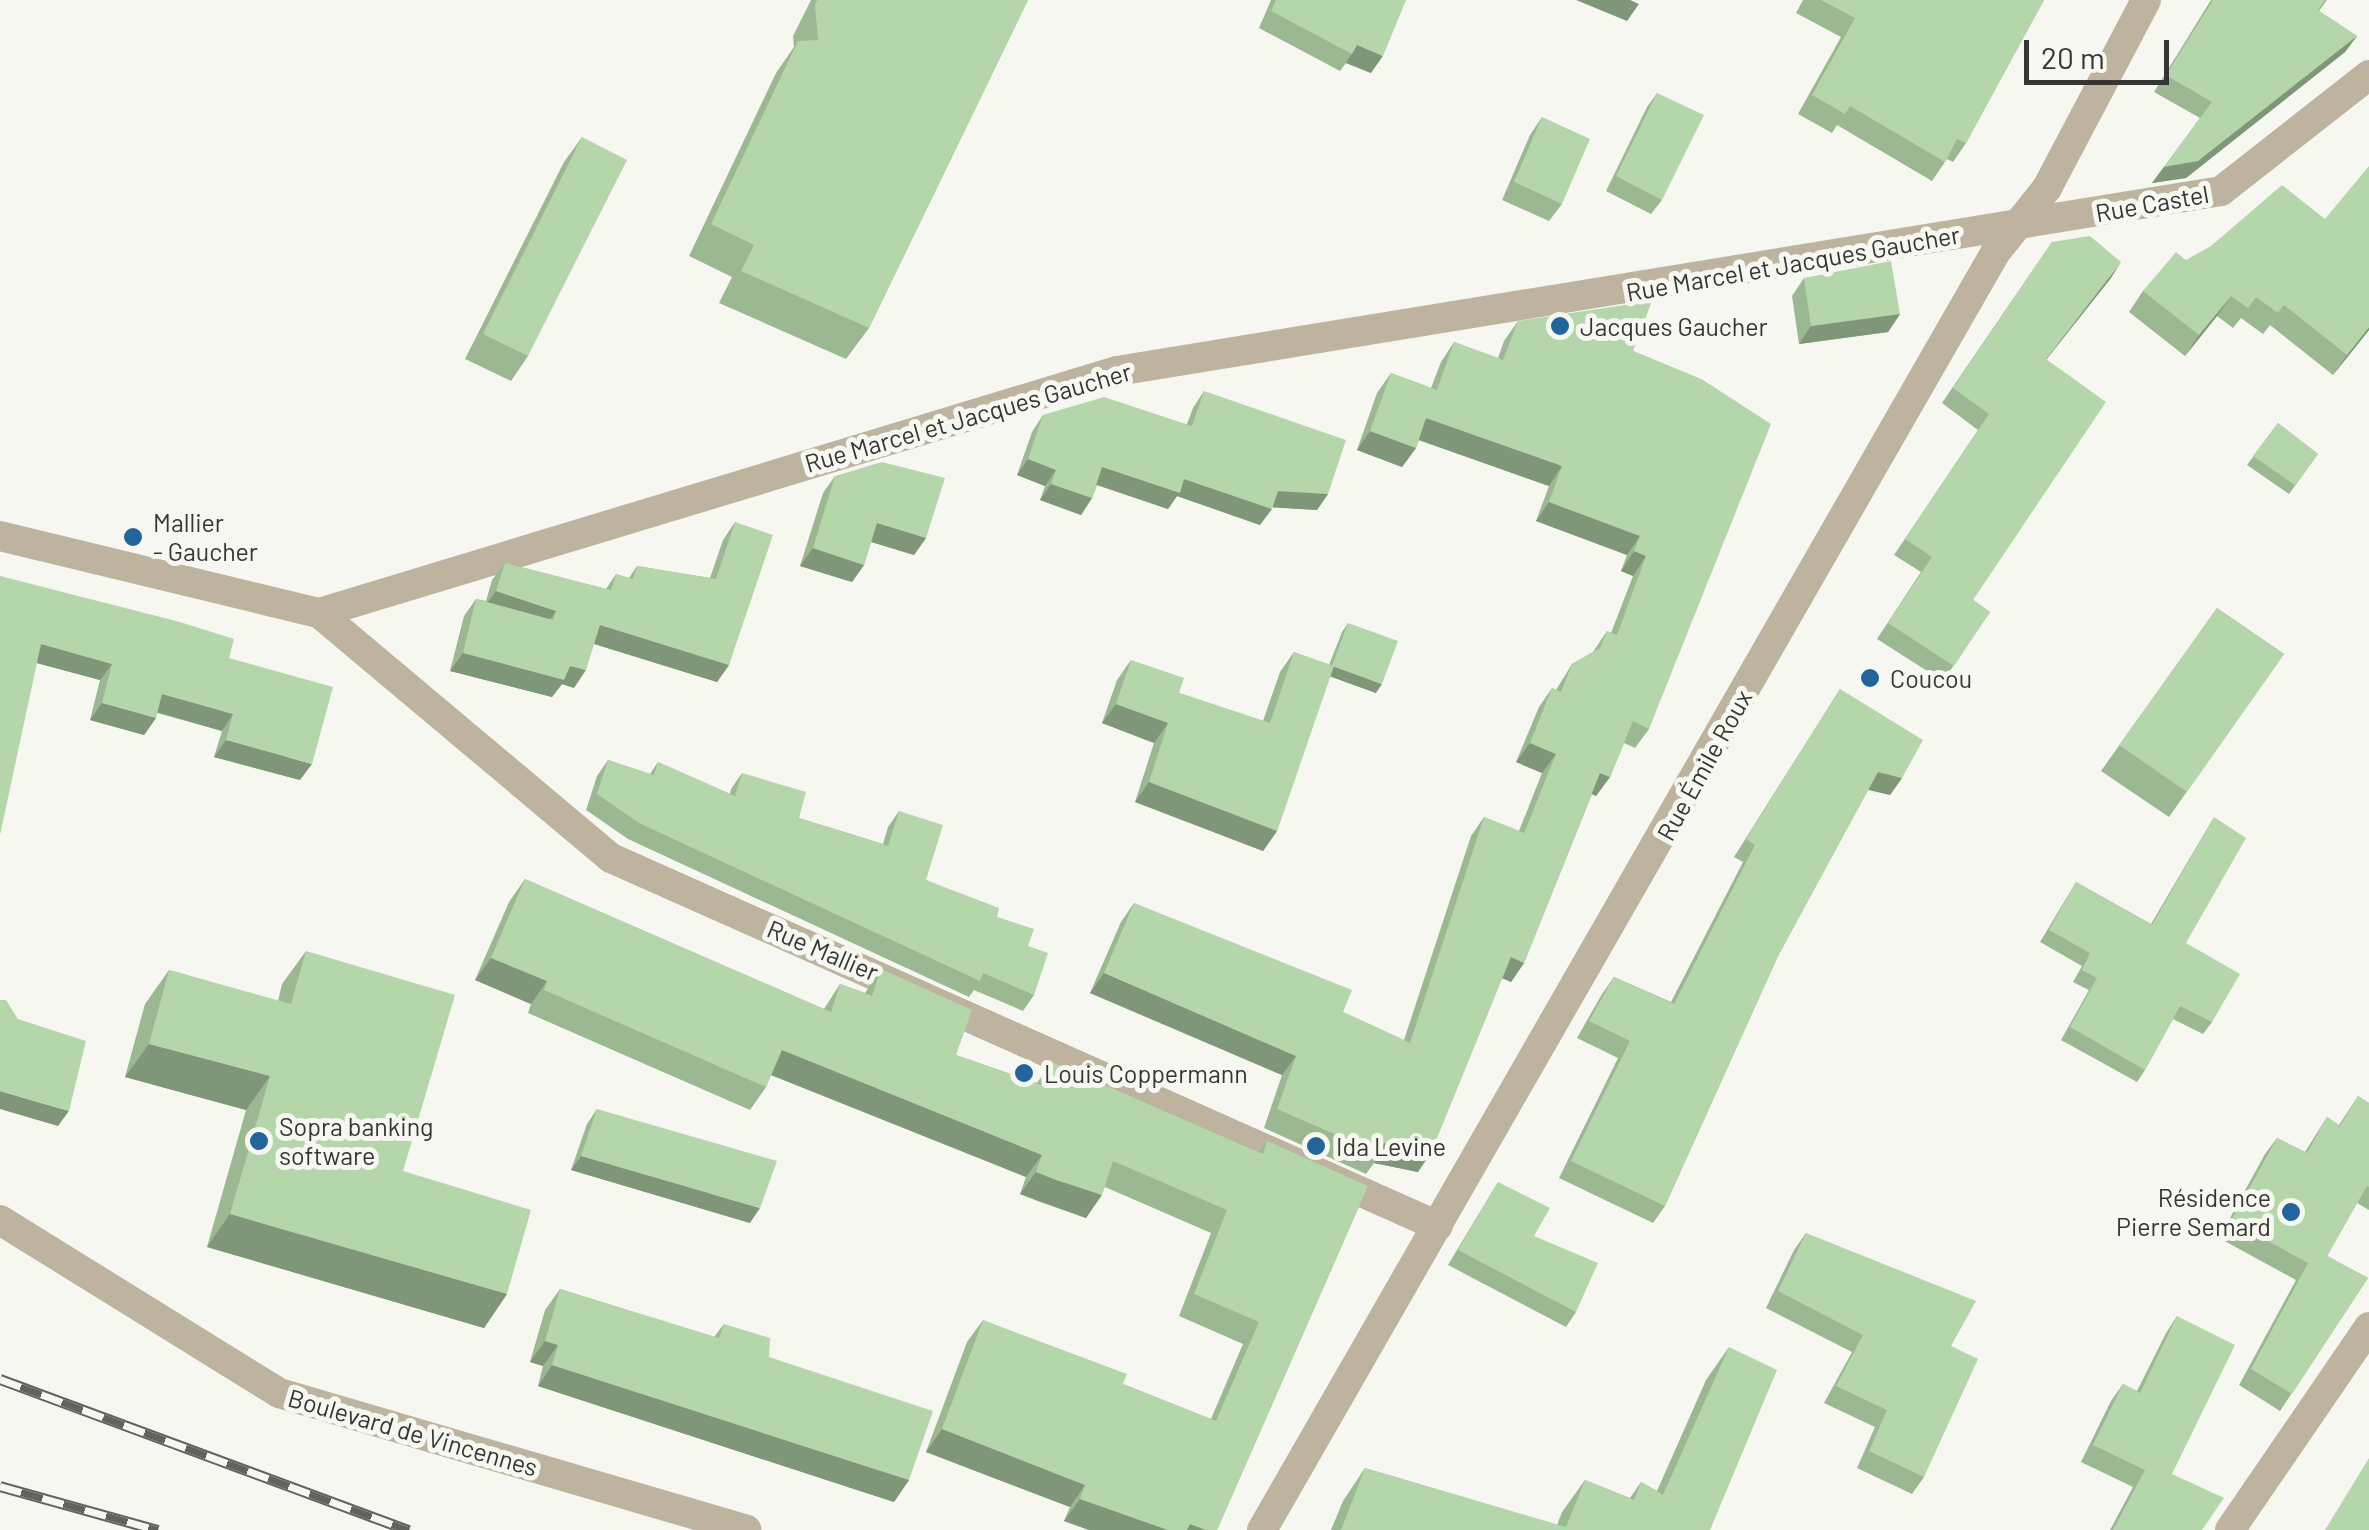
<!DOCTYPE html>
<meta charset="utf-8">
<style>
body{margin:0}
#map{position:relative;width:2369px;height:1530px;overflow:hidden;background:#f6f7f1;font-family:Barlow,sans-serif}
div>[style]{position:absolute}
[style*='--x']{left:calc(var(--x)*1px);top:calc(var(--y)*1px);width:calc(var(--w)*1px);rotate:calc(var(--a)*1deg)}
.minor>*{height:30px;margin:-15px;padding:0 15px;transform-origin:15px;border-radius:15px;background:#bdb39f}
.rail>*{height:11px;margin-top:-5.5px;transform-origin:0;background:repeating-linear-gradient(90deg,#f6f7f1 0 22px,#62625f 0 44px);box-sizing:border-box;border-block:2px solid #62625f}
.wall>*{inset:0;background:#9cb893}
.shaded-wall>*{inset:0;background:#7f9678}
.building>*{inset:0;background:#b5d6ab}
.dots>*{width:28px;height:28px;translate:-50% -50%;box-sizing:border-box;border:5px solid #f6f7f1;border-radius:50%}
span{translate:-50% -50%;white-space:nowrap;text-align:center;line-height:1.15;-webkit-text-stroke:10px #f6f7f1;paint-order:stroke}
.street-label{font-size:25px;color:#353533}
.poi-label{font-size:25px;color:#353533}
.left{translate:0 -50%;text-align:left}
.right{translate:-100% -50%;text-align:right}
.scale{position:absolute;left:2024px;top:40px;width:145px;height:45px;box-sizing:border-box;border:5px solid #353533;border-top:0;padding-left:12px;font-size:30px;line-height:35px;white-space:nowrap;color:#353533;-webkit-text-stroke:8px #f6f7f1;paint-order:stroke}
</style>
<div id="map">
<div class="minor">
<i style="--x:0;--y:536;--w:328;--a:13.6"></i>
<i style="--x:319;--y:613;--w:834;--a:-16.87"></i>
<i style="--x:1117;--y:371;--w:1119;--a:-9.26"></i>
<i style="--x:2221;--y:191;--w:188;--a:-38.1"></i>
<i style="--x:319;--y:613;--w:381;--a:40"></i>
<i style="--x:611;--y:858;--w:905;--a:23.99"></i>
<i style="--x:0;--y:1220;--w:328;--a:31.8"></i>
<i style="--x:279;--y:1393;--w:487;--a:16.3"></i>
<i style="--x:1262;--y:1530;--w:1472;--a:-60.14"></i>
<i style="--x:1995;--y:253;--w:83;--a:-51.3"></i>
<i style="--x:2047;--y:188;--w:212;--a:-62.2"></i>
<i style="--x:2230;--y:1530;--w:246;--a:-55.6"></i>
</div>
<div class="rail">
<i style="--x:0;--y:1379;--w:436;--a:20.3"></i>
<i style="--x:0;--y:1486;--w:164;--a:15.6"></i>
</div>
<div class="wall">
<i style="clip-path:polygon(811px 0,1028px 0,869px 328px,846px 359px,719px 303px,732px 277px,689px 256px,776px 73px,794px 47px,793px 36px)"></i>
<i style="clip-path:polygon(1271px 0,1406px 0,1371px 73px,1346px 63px,1340px 71px,1259px 28px)"></i>
<i style="clip-path:polygon(1803px 0,2044px 0,1966px 143px,1953px 162px,1947px 159px,1932px 181px,1837px 125px,1832px 133px,1798px 114px,1841px 37px,1796px 13px)"></i>
<i style="clip-path:polygon(2211px 0,2327px 0,2319px 11px,2357px 36px,2345px 52px,2186px 178px,2152px 183px,2200px 118px,2154px 92px)"></i>
<i style="clip-path:polygon(1657px 93px,1662px 200px,1651px 214px,1606px 191px,1647px 107px)"></i>
<i style="clip-path:polygon(1542px 117px,1562px 204px,1549px 221px,1502px 200px,1530px 135px)"></i>
<i style="clip-path:polygon(582px 137px,528px 356px,511px 381px,465px 359px,564px 162px)"></i>
<i style="clip-path:polygon(2052px 242px,2111px 278px,2046px 359px,1973px 600px,1990px 612px,1943px 681px,1877px 639px,1921px 572px,1894px 555px,1978px 430px,1942px 403px)"></i>
<i style="clip-path:polygon(2186px 260px,2369px 330px,2333px 375px,2270px 325px,2263px 334px,2241px 318px,2233px 328px,2217px 316px,2185px 356px,2129px 312px,2143px 291px)"></i>
<i style="clip-path:polygon(1804px 278px,1900px 314px,1888px 332px,1799px 344px,1792px 296px)"></i>
<i style="clip-path:polygon(1518px 321px,1633px 351px,1703px 380px,1649px 729px,1635px 748px,1624px 743px,1610px 777px,1596px 796px,1592px 794px,1524px 963px,1511px 982px,1502px 978px,1418px 1172px,1374px 1163px,1366px 1174px,1264px 1128px,1282px 1075px,1090px 993px,1121px 922px,1134px 903px,1343px 1012px,1404px 1040px,1471px 836px,1484px 817px,1519px 831px,1542px 773px,1516px 762px,1539px 707px,1552px 688px,1556px 690px,1572px 664px,1593px 652px,1607px 631px,1611px 633px,1633px 576px,1621px 571px,1627px 555px,1536px 521px,1549px 486px,1419px 440px,1416px 448px,1402px 467px,1357px 450px,1377px 393px,1391px 373px,1431px 388px,1441px 362px,1454px 342px,1498px 358px,1504px 341px)"></i>
<i style="clip-path:polygon(1204px 391px,1328px 494px,1317px 510px,1272px 507px,1260px 525px,1177px 496px,1168px 509px,1097px 485px,1092px 498px,1081px 515px,1040px 500px,1045px 486px,1017px 475px,1032px 432px,1043px 415px,1187px 424px,1193px 408px)"></i>
<i style="clip-path:polygon(2278px 423px,2318px 454px,2289px 494px,2247px 465px)"></i>
<i style="clip-path:polygon(835px 476px,926px 538px,914px 555px,871px 542px,864px 565px,852px 582px,800px 566px,823px 493px)"></i>
<i style="clip-path:polygon(735px 522px,729px 665px,717px 682px,594px 644px,574px 688px,562px 684px,552px 697px,450px 671px,464px 616px,476px 599px,486px 601px,492px 580px,505px 563px,606px 589px,616px 574px,629px 578px,637px 566px,710px 578px,723px 540px)"></i>
<i style="clip-path:polygon(0 576px,229px 658px,300px 780px,214px 757px,222px 731px,157px 713px,156px 718px,144px 735px,90px 720px,100px 680px,37px 663px)"></i>
<i style="clip-path:polygon(2217px 608px,2284px 654px,2169px 817px,2101px 771px)"></i>
<i style="clip-path:polygon(1348px 623px,1376px 693px,1330px 676px,1277px 831px,1263px 851px,1135px 802px,1154px 743px,1102px 723px,1117px 680px,1131px 660px,1179px 693px,1263px 721px,1280px 672px,1294px 652px,1329px 665px,1342px 632px)"></i>
<i style="clip-path:polygon(1840px 689px,1902px 778px,1890px 795px,1868px 790px,1778px 956px,1665px 1206px,1653px 1223px,1559px 1178px,1618px 1058px,1577px 1038px,1602px 994px,1614px 977px,1671px 1002px,1743px 862px,1734px 857px)"></i>
<i style="clip-path:polygon(608px 760px,650px 774px,658px 762px,730px 794px,731px 789px,742px 773px,799px 818px,883px 844px,888px 827px,899px 811px,926px 880px,997px 917px,1028px 946px,1034px 995px,1023px 1011px,974px 990px,969px 997px,628px 839px,586px 810px,597px 776px)"></i>
<i style="clip-path:polygon(2214px 817px,2186px 943px,2212px 1022px,2203px 1034px,2173px 1019px,2145px 1070px,2137px 1082px,2061px 1040px,2089px 990px,2073px 982px,2082px 966px,2040px 942px,2076px 882px,2151px 924px)"></i>
<i style="clip-path:polygon(525px 879px,824px 1009px,840px 984px,865px 993px,881px 969px,956px 1055px,1037px 1083px,1052px 1062px,1259px 1152px,1267px 1141px,1368px 1186px,1217px 1530px,1089px 1530px,1064px 1521px,1070px 1507px,926px 1452px,967px 1342px,983px 1320px,1123px 1384px,1211px 1419px,1243px 1344px,1179px 1316px,1211px 1233px,1105px 1187px,1086px 1218px,1040px 1202px,1020px 1194px,1026px 1177px,771px 1075px,766px 1087px,750px 1110px,528px 1013px,531px 1004px,475px 980px,509px 902px)"></i>
<i style="clip-path:polygon(306px 951px,403px 1171px,507px 1294px,484px 1328px,207px 1247px,246px 1110px,125px 1077px,145px 1004px,169px 970px,278px 1001px,282px 984px)"></i>
<i style="clip-path:polygon(2358px 1096px,2369px 1103px,2369px 1210px,2357px 1203px,2327px 1256px,2368px 1278px,2280px 1411px,2239px 1385px,2296px 1280px,2219px 1238px,2265px 1154px,2277px 1138px,2305px 1152px,2327px 1117px,2339px 1125px)"></i>
<i style="clip-path:polygon(597px 1109px,750px 1223px,571px 1170px,587px 1124px)"></i>
<i style="clip-path:polygon(1498px 1182px,1534px 1236px,1576px 1312px,1566px 1327px,1448px 1265px)"></i>
<i style="clip-path:polygon(1806px 1233px,1951px 1346px,1924px 1477px,1912px 1494px,1857px 1468px,1875px 1427px,1824px 1403px,1852px 1352px,1766px 1308px,1794px 1250px)"></i>
<i style="clip-path:polygon(560px 1289px,714px 1337px,724px 1324px,769px 1357px,909px 1480px,894px 1502px,538px 1386px,543px 1366px,530px 1362px,545px 1310px)"></i>
<i style="clip-path:polygon(2177px 1316px,2172px 1474px,2202px 1530px,2110px 1530px,2133px 1487px,2081px 1462px,2111px 1401px,2123px 1384px,2137px 1391px,2166px 1333px)"></i>
<i style="clip-path:polygon(1729px 1347px,1710px 1530px,1331px 1530px,1343px 1501px,1365px 1468px,1557px 1525px,1562px 1512px,1585px 1480px,1630px 1498px,1641px 1482px,1657px 1491px,1706px 1380px)"></i>
</div>
<div class="shaded-wall">
<i style="clip-path:polygon(1576px 0,1630px 0,1639px 4px,1627px 21px)"></i>
<i style="clip-path:polygon(2357px 36px,2345px 52px,2186px 178px,2152px 183px,2164px 167px)"></i>
<i style="clip-path:polygon(1357px 45px,1383px 56px,1371px 73px,1346px 63px)"></i>
<i style="clip-path:polygon(2121px 262px,2111px 278px,2035px 374px,2046px 359px)"></i>
<i style="clip-path:polygon(2231px 296px,2217px 316px,2185px 356px,2199px 335px)"></i>
<i style="clip-path:polygon(1900px 314px,1888px 332px,1799px 344px,1811px 326px)"></i>
<i style="clip-path:polygon(2369px 327px,2369px 330px,2333px 375px,2347px 355px)"></i>
<i style="clip-path:polygon(1426px 418px,1562px 466px,1549px 486px,1413px 438px)"></i>
<i style="clip-path:polygon(1370px 431px,1416px 448px,1402px 467px,1357px 450px)"></i>
<i style="clip-path:polygon(1028px 459px,1056px 470px,1045px 486px,1017px 475px)"></i>
<i style="clip-path:polygon(1102px 467px,1184px 479px,1272px 509px,1260px 525px,1177px 496px,1168px 509px,1091px 483px)"></i>
<i style="clip-path:polygon(1051px 484px,1092px 498px,1081px 515px,1040px 500px)"></i>
<i style="clip-path:polygon(1278px 491px,1328px 494px,1317px 510px,1267px 507px)"></i>
<i style="clip-path:polygon(1549px 502px,1640px 536px,1627px 555px,1536px 521px)"></i>
<i style="clip-path:polygon(877px 523px,926px 538px,914px 555px,865px 540px)"></i>
<i style="clip-path:polygon(813px 548px,864px 565px,852px 582px,800px 566px)"></i>
<i style="clip-path:polygon(1634px 551px,1646px 556px,1633px 576px,1621px 571px)"></i>
<i style="clip-path:polygon(496px 591px,556px 611px,544px 628px,483px 609px)"></i>
<i style="clip-path:polygon(600px 625px,729px 665px,717px 682px,588px 642px)"></i>
<i style="clip-path:polygon(41px 644px,112px 664px,100px 680px,29px 661px)"></i>
<i style="clip-path:polygon(463px 653px,570px 666px,586px 670px,574px 688px,562px 684px,552px 697px,450px 671px)"></i>
<i style="clip-path:polygon(1332px 666px,1382px 684px,1376px 693px,1326px 675px)"></i>
<i style="clip-path:polygon(162px 694px,233px 714px,222px 731px,150px 710px)"></i>
<i style="clip-path:polygon(102px 703px,156px 718px,144px 735px,90px 720px)"></i>
<i style="clip-path:polygon(1116px 704px,1168px 723px,1154px 743px,1102px 723px)"></i>
<i style="clip-path:polygon(226px 740px,312px 764px,300px 780px,214px 757px)"></i>
<i style="clip-path:polygon(1530px 743px,1556px 754px,1542px 773px,1516px 762px)"></i>
<i style="clip-path:polygon(1878px 772px,1902px 778px,1890px 795px,1866px 789px)"></i>
<i style="clip-path:polygon(1600px 773px,1610px 777px,1596px 796px,1587px 792px)"></i>
<i style="clip-path:polygon(1149px 782px,1277px 831px,1263px 851px,1135px 802px)"></i>
<i style="clip-path:polygon(1511px 957px,1524px 963px,1511px 982px,1497px 976px)"></i>
<i style="clip-path:polygon(491px 958px,547px 981px,531px 1004px,475px 980px)"></i>
<i style="clip-path:polygon(1104px 973px,1296px 1056px,1282px 1075px,1090px 993px)"></i>
<i style="clip-path:polygon(149px 1044px,270px 1076px,246px 1110px,125px 1077px)"></i>
<i style="clip-path:polygon(782px 1050px,1042px 1155px,1026px 1177px,766px 1073px)"></i>
<i style="clip-path:polygon(0 1091px,69px 1111px,58px 1126px,0 1109px)"></i>
<i style="clip-path:polygon(1384px 1143px,1431px 1153px,1418px 1172px,1374px 1163px)"></i>
<i style="clip-path:polygon(581px 1156px,760px 1208px,750px 1223px,571px 1170px)"></i>
<i style="clip-path:polygon(1036px 1172px,1102px 1195px,1086px 1218px,1020px 1194px)"></i>
<i style="clip-path:polygon(230px 1214px,507px 1294px,484px 1328px,207px 1247px)"></i>
<i style="clip-path:polygon(545px 1341px,558px 1345px,543px 1366px,530px 1362px)"></i>
<i style="clip-path:polygon(552px 1365px,909px 1480px,894px 1502px,538px 1386px)"></i>
<i style="clip-path:polygon(942px 1429px,1085px 1485px,1070px 1507px,926px 1452px)"></i>
<i style="clip-path:polygon(1080px 1499px,1168px 1530px,1089px 1530px,1064px 1521px)"></i>
<i style="clip-path:polygon(1190px 1524px,1206px 1530px,1185px 1530px)"></i>
</div>
<div class="building">
<i style="clip-path:polygon(817px 0,1028px 0,869px 328px,741px 271px,754px 245px,711px 224px,798px 41px,818px 40px,815px 5px)"></i>
<i style="clip-path:polygon(1276px 0,1406px 0,1383px 56px,1357px 45px,1352px 54px,1271px 11px)"></i>
<i style="clip-path:polygon(1821px 0,2044px 0,1966px 143px,1957px 139px,1945px 162px,1850px 106px,1845px 114px,1812px 95px,1855px 18px)"></i>
<i style="clip-path:polygon(2213px 0,2325px 0,2318px 10px,2357px 36px,2198px 161px,2164px 167px,2212px 102px,2166px 75px)"></i>
<i style="clip-path:polygon(1657px 93px,1704px 115px,1662px 200px,1616px 176px)"></i>
<i style="clip-path:polygon(1542px 117px,1590px 139px,1562px 204px,1514px 182px)"></i>
<i style="clip-path:polygon(582px 137px,627px 160px,528px 356px,483px 334px)"></i>
<i style="clip-path:polygon(2369px 166px,2369px 327px,2347px 355px,2284px 305px,2278px 313px,2256px 297px,2248px 308px,2231px 296px,2199px 335px,2143px 291px,2176px 252px,2186px 260px,2211px 246px,2282px 185px,2325px 219px)"></i>
<i style="clip-path:polygon(2090px 236px,2121px 262px,2046px 359px,2106px 402px,1973px 600px,1990px 612px,1954px 666px,1888px 623px,1932px 557px,1905px 539px,1989px 414px,1953px 388px,2052px 242px)"></i>
<i style="clip-path:polygon(1891px 261px,1900px 314px,1811px 326px,1804px 278px)"></i>
<i style="clip-path:polygon(1652px 301px,1633px 351px,1703px 380px,1771px 424px,1649px 729px,1633px 721px,1610px 777px,1600px 773px,1524px 963px,1511px 957px,1431px 1153px,1384px 1143px,1380px 1154px,1277px 1109px,1296px 1056px,1104px 973px,1134px 903px,1352px 990px,1343px 1012px,1410px 1043px,1484px 817px,1524px 833px,1556px 754px,1530px 743px,1552px 688px,1561px 692px,1572px 664px,1600px 648px,1607px 631px,1617px 635px,1646px 556px,1634px 551px,1640px 536px,1549px 502px,1562px 466px,1426px 418px,1416px 448px,1370px 431px,1391px 373px,1437px 390px,1434px 398px,1454px 342px,1503px 360px,1518px 321px)"></i>
<i style="clip-path:polygon(1204px 391px,1346px 440px,1328px 494px,1278px 491px,1272px 509px,1184px 479px,1180px 493px,1102px 467px,1092px 498px,1051px 484px,1056px 470px,1028px 459px,1043px 415px,1104px 397px,1192px 426px)"></i>
<i style="clip-path:polygon(2278px 423px,2318px 454px,2295px 485px,2253px 456px)"></i>
<i style="clip-path:polygon(882px 462px,945px 478px,926px 538px,877px 523px,864px 565px,813px 548px,835px 476px)"></i>
<i style="clip-path:polygon(735px 522px,773px 535px,729px 665px,600px 625px,586px 670px,570px 666px,564px 680px,463px 653px,476px 599px,553px 620px,556px 611px,496px 591px,505px 563px,611px 590px,616px 574px,633px 579px,637px 566px,716px 579px)"></i>
<i style="clip-path:polygon(0 576px,180px 622px,234px 639px,229px 658px,333px 687px,312px 764px,226px 740px,233px 714px,162px 694px,156px 718px,102px 703px,112px 664px,41px 644px,0 835px)"></i>
<i style="clip-path:polygon(2217px 608px,2284px 654px,2187px 792px,2119px 745px)"></i>
<i style="clip-path:polygon(1348px 623px,1398px 641px,1382px 684px,1332px 666px)"></i>
<i style="clip-path:polygon(1294px 652px,1334px 666px,1277px 831px,1149px 782px,1168px 723px,1116px 704px,1131px 660px,1184px 678px,1179px 693px,1270px 723px)"></i>
<i style="clip-path:polygon(1840px 689px,1923px 740px,1902px 778px,1878px 772px,1778px 956px,1665px 1206px,1571px 1161px,1630px 1041px,1589px 1021px,1614px 977px,1674px 1004px,1755px 845px,1746px 839px)"></i>
<i style="clip-path:polygon(608px 760px,654px 775px,658px 762px,735px 796px,742px 773px,806px 792px,799px 818px,888px 846px,899px 811px,943px 825px,926px 880px,999px 908px,997px 917px,1034px 929px,1028px 946px,1048px 953px,1034px 995px,983px 973px,980px 981px,639px 823px,597px 794px)"></i>
<i style="clip-path:polygon(2214px 817px,2246px 838px,2186px 943px,2240px 974px,2212px 1022px,2180px 1006px,2145px 1070px,2070px 1027px,2097px 978px,2082px 970px,2090px 953px,2049px 930px,2076px 882px,2152px 925px)"></i>
<i style="clip-path:polygon(525px 879px,831px 1012px,840px 984px,872px 996px,881px 969px,972px 1010px,956px 1055px,1044px 1086px,1052px 1062px,1263px 1154px,1267px 1141px,1368px 1186px,1217px 1530px,1206px 1530px,1190px 1524px,1187px 1530px,1168px 1530px,1080px 1499px,1085px 1485px,942px 1429px,983px 1320px,1127px 1374px,1123px 1384px,1216px 1421px,1259px 1322px,1194px 1294px,1227px 1210px,1113px 1161px,1102px 1195px,1056px 1180px,1036px 1172px,1042px 1155px,782px 1050px,766px 1087px,544px 990px,547px 981px,491px 958px)"></i>
<i style="clip-path:polygon(306px 951px,455px 995px,403px 1171px,531px 1210px,507px 1294px,230px 1214px,270px 1076px,149px 1044px,169px 970px,291px 1004px)"></i>
<i style="clip-path:polygon(0 1000px,6px 1000px,18px 1019px,86px 1041px,69px 1111px,0 1091px)"></i>
<i style="clip-path:polygon(2358px 1096px,2369px 1103px,2369px 1187px,2367px 1186px,2327px 1256px,2368px 1278px,2292px 1394px,2251px 1369px,2308px 1263px,2231px 1221px,2277px 1138px,2307px 1153px,2327px 1117px,2340px 1126px)"></i>
<i style="clip-path:polygon(597px 1109px,777px 1161px,760px 1208px,581px 1156px)"></i>
<i style="clip-path:polygon(1498px 1182px,1550px 1208px,1534px 1236px,1598px 1263px,1576px 1312px,1458px 1250px)"></i>
<i style="clip-path:polygon(1806px 1233px,1976px 1301px,1951px 1346px,1978px 1359px,1924px 1477px,1869px 1451px,1887px 1410px,1836px 1386px,1863px 1335px,1778px 1291px)"></i>
<i style="clip-path:polygon(560px 1289px,719px 1338px,724px 1324px,770px 1338px,769px 1357px,933px 1411px,909px 1480px,552px 1365px,558px 1345px,545px 1341px)"></i>
<i style="clip-path:polygon(2177px 1316px,2235px 1345px,2172px 1474px,2224px 1498px,2202px 1530px,2113px 1530px,2145px 1470px,2093px 1445px,2123px 1384px,2140px 1393px)"></i>
<i style="clip-path:polygon(1729px 1347px,1777px 1370px,1710px 1530px,1341px 1530px,1365px 1468px,1566px 1527px,1585px 1480px,1634px 1500px,1641px 1482px,1663px 1495px)"></i>
<i style="clip-path:polygon(2369px 1458px,2369px 1530px,2325px 1530px)"></i>
</div>
<div class="dots">
<i style="left:1560px;top:326px;background:#23659a"></i>
<i style="left:133px;top:537px;background:#23659a"></i>
<i style="left:1870px;top:678px;background:#23659a"></i>
<i style="left:1024px;top:1073px;background:#23659a"></i>
<i style="left:259px;top:1141px;background:#23659a"></i>
<i style="left:1316px;top:1146px;background:#23659a"></i>
<i style="left:2291px;top:1212px;background:#23659a"></i>
</div>
<div class="street-label">
<span style="left:2152px;top:203px;rotate:-10deg">Rue Castel</span>
<span style="left:1793px;top:263px;rotate:-10deg">Rue Marcel et Jacques Gaucher</span>
<span style="left:968px;top:417px;rotate:-16deg">Rue Marcel et Jacques Gaucher</span>
<span style="left:1704px;top:765px;rotate:-61deg">Rue Émile Roux</span>
<span style="left:823px;top:950px;rotate:23deg">Rue Mallier</span>
<span style="left:413px;top:1432px;rotate:16deg">Boulevard de Vincennes</span>
</div>
<div class="poi-label">
<span class="left" style="left:1580px;top:326px">Jacques Gaucher</span>
<span class="left" style="left:153px;top:537px">Mallier<br>- Gaucher</span>
<span class="left" style="left:1890px;top:678px">Coucou</span>
<span class="left" style="left:1044px;top:1073px">Louis Coppermann</span>
<span class="left" style="left:279px;top:1141px">Sopra banking<br>software</span>
<span class="left" style="left:1336px;top:1146px">Ida Levine</span>
<span class="right" style="left:2271px;top:1212px">Résidence<br>Pierre Semard</span>
</div>
<div class="scale">20 m</div>
</div>
